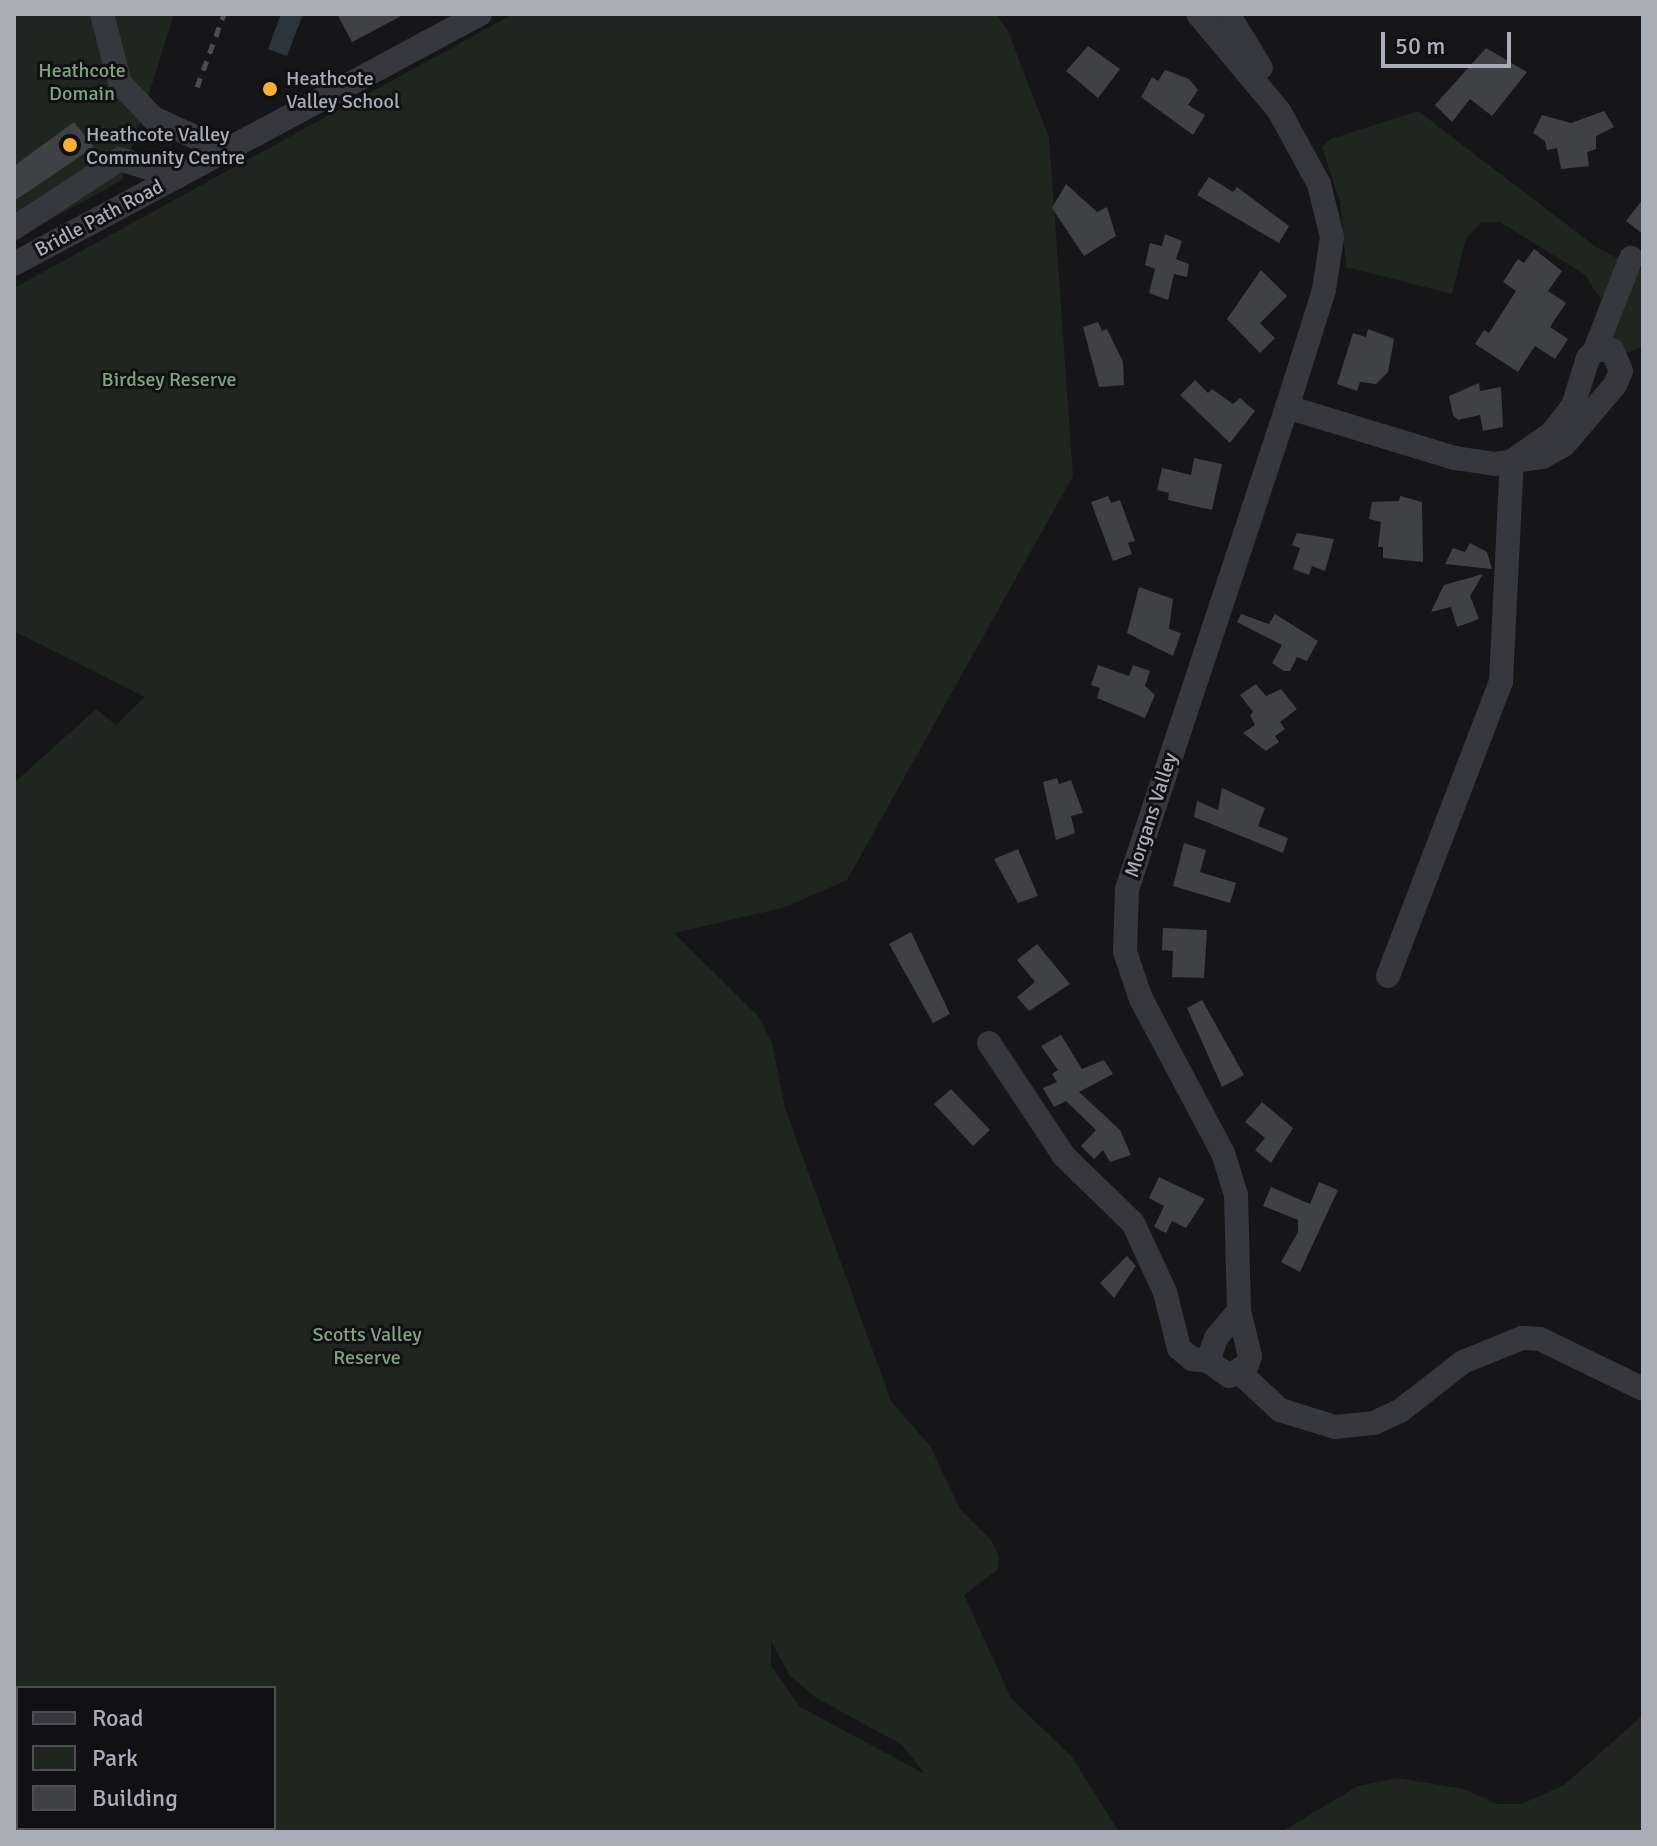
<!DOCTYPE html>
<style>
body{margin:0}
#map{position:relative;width:1657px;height:1846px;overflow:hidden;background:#161618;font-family:Signika,sans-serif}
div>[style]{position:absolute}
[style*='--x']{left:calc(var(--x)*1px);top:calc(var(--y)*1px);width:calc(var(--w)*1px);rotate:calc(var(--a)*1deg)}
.green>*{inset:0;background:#1e261f}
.water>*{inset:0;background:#2c353c}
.building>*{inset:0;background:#404145}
.minor>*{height:24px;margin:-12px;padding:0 12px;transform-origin:12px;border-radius:12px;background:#37383d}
.rail>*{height:5px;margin-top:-2.5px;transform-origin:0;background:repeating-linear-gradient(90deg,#4a4c52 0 10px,transparent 0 18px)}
.dots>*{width:22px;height:22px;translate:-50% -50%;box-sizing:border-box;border:4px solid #111113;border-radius:50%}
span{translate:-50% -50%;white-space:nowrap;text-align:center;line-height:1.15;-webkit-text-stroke:6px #111113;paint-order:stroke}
.park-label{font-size:20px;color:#7fa381}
.poi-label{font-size:20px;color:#a8adb8}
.left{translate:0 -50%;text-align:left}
.street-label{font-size:20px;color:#a8adb8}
.frame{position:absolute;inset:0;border:16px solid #a8adb8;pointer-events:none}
.legend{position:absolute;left:16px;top:1686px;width:260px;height:144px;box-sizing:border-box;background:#111113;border:2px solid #4d4f55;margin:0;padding:10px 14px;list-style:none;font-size:24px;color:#a8adb8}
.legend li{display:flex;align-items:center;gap:16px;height:40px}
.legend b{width:40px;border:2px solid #4d4f55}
.scale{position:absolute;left:1381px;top:32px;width:130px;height:36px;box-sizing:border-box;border:4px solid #a8adb8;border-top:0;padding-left:10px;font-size:24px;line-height:28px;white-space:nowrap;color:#a8adb8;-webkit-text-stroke:6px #111113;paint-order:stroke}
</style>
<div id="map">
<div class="green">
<i style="clip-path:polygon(14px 14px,174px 14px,122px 180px,14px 240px)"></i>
<i style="clip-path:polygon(evenodd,513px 14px,996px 14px,1008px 31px,1049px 138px,1073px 476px,847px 880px,783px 908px,674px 933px,759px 1017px,772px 1043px,785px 1108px,891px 1401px,930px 1446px,960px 1509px,991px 1540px,999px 1556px,997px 1570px,964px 1595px,1011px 1698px,1072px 1757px,1119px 1832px,14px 1832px,14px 783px,96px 709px,116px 725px,145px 697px,14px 631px,14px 288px,513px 14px,771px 1641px,790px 1676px,815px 1697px,902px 1745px,925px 1774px,800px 1707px,771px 1666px,771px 1641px,513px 14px,18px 1688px,274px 1688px,274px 1828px,18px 1828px,18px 1688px)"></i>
<i style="clip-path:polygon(1418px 111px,1596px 247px,1643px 272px,1643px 346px,1625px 354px,1611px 343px,1602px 301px,1584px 274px,1500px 222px,1481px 222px,1466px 239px,1452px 294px,1346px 267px,1341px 205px,1322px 147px,1331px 139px)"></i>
<i style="clip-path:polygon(1643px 1715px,1643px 1832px,1281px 1832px,1358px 1786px,1398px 1778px,1464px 1789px,1497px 1804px,1522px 1804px,1564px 1785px)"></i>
</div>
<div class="water">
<i style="clip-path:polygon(281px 14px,303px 14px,287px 56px,268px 49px)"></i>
</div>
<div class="building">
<i style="clip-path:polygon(337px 14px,405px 14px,352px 42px)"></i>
<i style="clip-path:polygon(1088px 46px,1120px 69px,1098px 98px,1066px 71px)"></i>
<i style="clip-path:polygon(1486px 48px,1527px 72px,1492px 116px,1470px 99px,1452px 122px,1435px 105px)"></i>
<i style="clip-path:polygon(1165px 70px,1189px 79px,1198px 90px,1188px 105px,1205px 115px,1193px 135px,1141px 97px,1152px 77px,1158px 81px)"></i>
<i style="clip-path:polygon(1604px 111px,1614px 127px,1596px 136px,1596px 149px,1587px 152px,1589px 166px,1561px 169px,1557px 148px,1547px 150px,1545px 141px,1533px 133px,1542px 115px,1571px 123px)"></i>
<i style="clip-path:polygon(74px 122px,94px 147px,14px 201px,14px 166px)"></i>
<i style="clip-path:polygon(1209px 177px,1233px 192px,1237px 187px,1289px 226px,1279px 243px,1197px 195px)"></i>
<i style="clip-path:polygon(1066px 184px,1097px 212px,1107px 207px,1116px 236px,1084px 256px,1052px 208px)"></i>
<i style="clip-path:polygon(1643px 199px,1643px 234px,1626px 221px)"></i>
<i style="clip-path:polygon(1165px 234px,1182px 241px,1176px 259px,1189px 264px,1187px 277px,1174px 274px,1168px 300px,1149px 293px,1155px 269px,1145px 265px,1150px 243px,1162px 246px)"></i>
<i style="clip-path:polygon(1534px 249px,1562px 271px,1548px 291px,1566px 303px,1550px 327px,1568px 339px,1555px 359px,1535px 346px,1518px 372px,1475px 344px,1484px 330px,1489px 333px,1516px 291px,1503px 282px,1518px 259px,1524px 263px)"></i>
<i style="clip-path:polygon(1261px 270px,1287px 296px,1260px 323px,1275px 338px,1260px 353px,1227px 319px)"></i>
<i style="clip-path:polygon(1098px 322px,1102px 331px,1107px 329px,1123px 362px,1124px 385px,1099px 387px,1083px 327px)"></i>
<i style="clip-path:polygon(1368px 329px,1394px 339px,1388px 372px,1376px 384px,1360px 382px,1357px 391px,1337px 384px,1353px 333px,1366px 337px)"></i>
<i style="clip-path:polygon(1195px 380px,1208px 393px,1212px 389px,1233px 404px,1240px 398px,1255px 411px,1230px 443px,1180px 395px)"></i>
<i style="clip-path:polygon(1479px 383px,1480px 391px,1501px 387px,1503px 427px,1483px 431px,1480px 415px,1458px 420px,1453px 415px,1449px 396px)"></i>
<i style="clip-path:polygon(1194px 458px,1222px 464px,1212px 510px,1168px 500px,1169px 493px,1157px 490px,1162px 468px,1191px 475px)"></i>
<i style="clip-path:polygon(1108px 496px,1111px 503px,1120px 500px,1135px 541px,1128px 543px,1132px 554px,1113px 561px,1091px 502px)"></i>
<i style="clip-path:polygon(1400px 496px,1422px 502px,1423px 562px,1383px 558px,1383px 547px,1378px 547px,1381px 522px,1369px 519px,1372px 502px,1399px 501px)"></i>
<i style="clip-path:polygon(1297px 533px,1334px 539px,1325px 571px,1312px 566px,1309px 575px,1293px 569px,1300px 548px,1292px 545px)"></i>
<i style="clip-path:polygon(1470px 543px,1487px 552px,1492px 569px,1445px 564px,1453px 548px,1465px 552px)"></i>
<i style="clip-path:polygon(1483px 574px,1470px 596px,1479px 619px,1457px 627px,1451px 607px,1431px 612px,1444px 585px)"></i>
<i style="clip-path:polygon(1139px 587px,1173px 599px,1169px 629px,1181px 633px,1173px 656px,1127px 633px)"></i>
<i style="clip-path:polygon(1241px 614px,1269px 624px,1275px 614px,1318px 641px,1307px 661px,1297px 657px,1290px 671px,1284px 671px,1272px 663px,1282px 645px,1237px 622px)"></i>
<i style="clip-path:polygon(1098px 665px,1129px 676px,1133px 665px,1150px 671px,1145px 686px,1155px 695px,1145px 718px,1097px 698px,1100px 688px,1091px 685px)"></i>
<i style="clip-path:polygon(1256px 684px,1266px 696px,1281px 689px,1297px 709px,1280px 722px,1285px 729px,1275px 736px,1279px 742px,1266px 751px,1243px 733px,1255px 725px,1250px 715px,1253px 712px,1240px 695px)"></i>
<i style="clip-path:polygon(1057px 778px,1059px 784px,1071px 780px,1083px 813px,1071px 816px,1075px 833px,1056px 840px,1043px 782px)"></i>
<i style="clip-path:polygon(1222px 788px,1265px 808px,1258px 826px,1288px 838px,1283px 853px,1194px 817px,1197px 801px,1218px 810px)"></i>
<i style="clip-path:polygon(1184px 843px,1206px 850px,1200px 872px,1236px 883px,1230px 903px,1173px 886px)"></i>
<i style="clip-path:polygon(1018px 849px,1038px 896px,1018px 903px,994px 859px)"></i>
<i style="clip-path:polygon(1163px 928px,1207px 930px,1204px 978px,1172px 977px,1173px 951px,1162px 950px)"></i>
<i style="clip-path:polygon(911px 932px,950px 1014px,933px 1023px,889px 944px)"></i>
<i style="clip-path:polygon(1037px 944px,1070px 984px,1029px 1011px,1017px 997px,1035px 982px,1017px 960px)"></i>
<i style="clip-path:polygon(1202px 1000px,1244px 1075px,1222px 1087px,1187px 1008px)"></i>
<i style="clip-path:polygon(1061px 1035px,1082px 1069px,1104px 1060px,1113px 1074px,1079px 1092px,1120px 1130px,1131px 1155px,1110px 1162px,1103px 1150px,1094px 1159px,1081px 1146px,1096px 1130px,1066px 1101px,1054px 1107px,1043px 1088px,1057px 1082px,1052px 1074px,1058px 1070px,1041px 1046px)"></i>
<i style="clip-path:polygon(951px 1089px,990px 1130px,973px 1146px,934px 1104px)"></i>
<i style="clip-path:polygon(1262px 1102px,1293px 1128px,1271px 1163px,1255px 1150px,1265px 1138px,1245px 1122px)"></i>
<i style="clip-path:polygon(1159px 1177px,1205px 1199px,1186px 1228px,1172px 1221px,1166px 1233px,1154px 1227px,1164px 1206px,1149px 1198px)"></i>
<i style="clip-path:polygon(1319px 1182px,1338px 1190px,1300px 1272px,1281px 1262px,1298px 1232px,1298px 1220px,1263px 1206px,1271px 1187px,1310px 1204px)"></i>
<i style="clip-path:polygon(1127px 1256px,1136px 1266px,1114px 1298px,1100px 1283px)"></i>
</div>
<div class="minor">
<i style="--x:102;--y:14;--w:71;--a:75.4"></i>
<i style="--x:120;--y:83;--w:48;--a:46.7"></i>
<i style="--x:153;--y:118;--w:82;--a:24.4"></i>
<i style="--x:1198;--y:14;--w:126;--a:50.1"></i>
<i style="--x:1279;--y:111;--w:83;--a:61.3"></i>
<i style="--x:1319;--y:184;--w:55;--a:76.2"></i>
<i style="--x:1332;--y:237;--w:54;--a:98.6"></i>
<i style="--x:1324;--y:290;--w:123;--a:107.5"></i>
<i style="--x:1287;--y:407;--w:508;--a:108.36"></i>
<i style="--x:1127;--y:889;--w:63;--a:91.8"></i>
<i style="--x:1125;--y:952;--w:50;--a:71.2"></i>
<i style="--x:1141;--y:999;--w:174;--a:62"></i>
<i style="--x:1223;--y:1153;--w:44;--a:72.8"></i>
<i style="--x:1236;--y:1195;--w:116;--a:88.5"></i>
<i style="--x:1239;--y:1311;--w:46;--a:76.3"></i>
<i style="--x:1250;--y:1356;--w:9;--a:108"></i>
<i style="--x:1247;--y:1365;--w:21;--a:149"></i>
<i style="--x:1229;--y:1376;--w:26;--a:-144"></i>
<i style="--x:1208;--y:1361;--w:24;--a:-71"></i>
<i style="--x:1216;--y:1338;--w:35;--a:-50"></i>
<i style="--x:1228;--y:14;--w:63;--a:58.6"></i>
<i style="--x:14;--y:228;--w:126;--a:-33.1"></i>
<i style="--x:120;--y:159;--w:60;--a:17.5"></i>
<i style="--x:14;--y:264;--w:529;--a:-28.21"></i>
<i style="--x:1595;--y:350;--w:99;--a:-68.6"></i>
<i style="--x:1287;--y:407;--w:176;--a:16.9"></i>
<i style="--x:1455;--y:458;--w:40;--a:8.5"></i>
<i style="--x:1495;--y:464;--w:48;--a:-8.5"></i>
<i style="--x:1542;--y:457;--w:25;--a:-29"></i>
<i style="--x:1564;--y:445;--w:79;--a:-49.6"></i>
<i style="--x:1615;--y:385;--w:15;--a:-67"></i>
<i style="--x:1621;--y:371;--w:23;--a:-113"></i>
<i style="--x:1612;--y:350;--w:17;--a:180"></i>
<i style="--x:1595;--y:350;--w:11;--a:131"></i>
<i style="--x:1588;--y:358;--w:50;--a:107.4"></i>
<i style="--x:1573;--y:406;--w:34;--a:128"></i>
<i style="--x:1552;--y:433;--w:49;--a:145"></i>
<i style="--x:1388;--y:976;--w:315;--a:-69"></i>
<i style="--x:1501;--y:682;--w:221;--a:-87.2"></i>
<i style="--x:989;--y:1043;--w:136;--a:56.4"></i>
<i style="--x:1064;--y:1156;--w:96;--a:44.2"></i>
<i style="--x:1133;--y:1223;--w:76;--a:65.1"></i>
<i style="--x:1165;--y:1292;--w:58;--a:76"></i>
<i style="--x:1179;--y:1348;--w:17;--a:40"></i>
<i style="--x:1192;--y:1359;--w:16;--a:7"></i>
<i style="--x:1239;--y:1372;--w:56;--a:42.8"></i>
<i style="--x:1280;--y:1410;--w:58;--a:17.2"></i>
<i style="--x:1335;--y:1427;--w:39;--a:-6"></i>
<i style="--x:1374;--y:1423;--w:29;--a:-25"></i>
<i style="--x:1400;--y:1411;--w:80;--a:-37.9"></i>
<i style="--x:1463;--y:1362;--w:64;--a:-22.1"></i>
<i style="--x:1522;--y:1338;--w:18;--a:3"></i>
<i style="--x:1540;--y:1339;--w:114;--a:25.9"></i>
</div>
<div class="rail">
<i style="--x:197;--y:87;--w:78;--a:-69.7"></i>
</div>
<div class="dots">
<i style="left:270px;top:89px;background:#f2b134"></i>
<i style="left:70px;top:145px;background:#f2b134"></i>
</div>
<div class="park-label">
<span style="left:82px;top:82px">Heathcote<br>Domain</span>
<span style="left:169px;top:379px">Birdsey Reserve</span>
<span style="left:367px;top:1346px">Scotts Valley<br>Reserve</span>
</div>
<div class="poi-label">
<span class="left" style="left:286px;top:90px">Heathcote<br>Valley School</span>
<span class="left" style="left:86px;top:146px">Heathcote Valley<br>Community Centre</span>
</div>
<div class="street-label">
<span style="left:99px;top:218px;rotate:-28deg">Bridle Path Road</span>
<span style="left:1151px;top:815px;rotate:-72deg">Morgans Valley</span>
</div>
<div class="frame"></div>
<ul class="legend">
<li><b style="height:10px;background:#37383d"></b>Road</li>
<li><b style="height:22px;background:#1e261f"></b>Park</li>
<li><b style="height:22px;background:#404145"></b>Building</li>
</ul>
<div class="scale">50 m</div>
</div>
